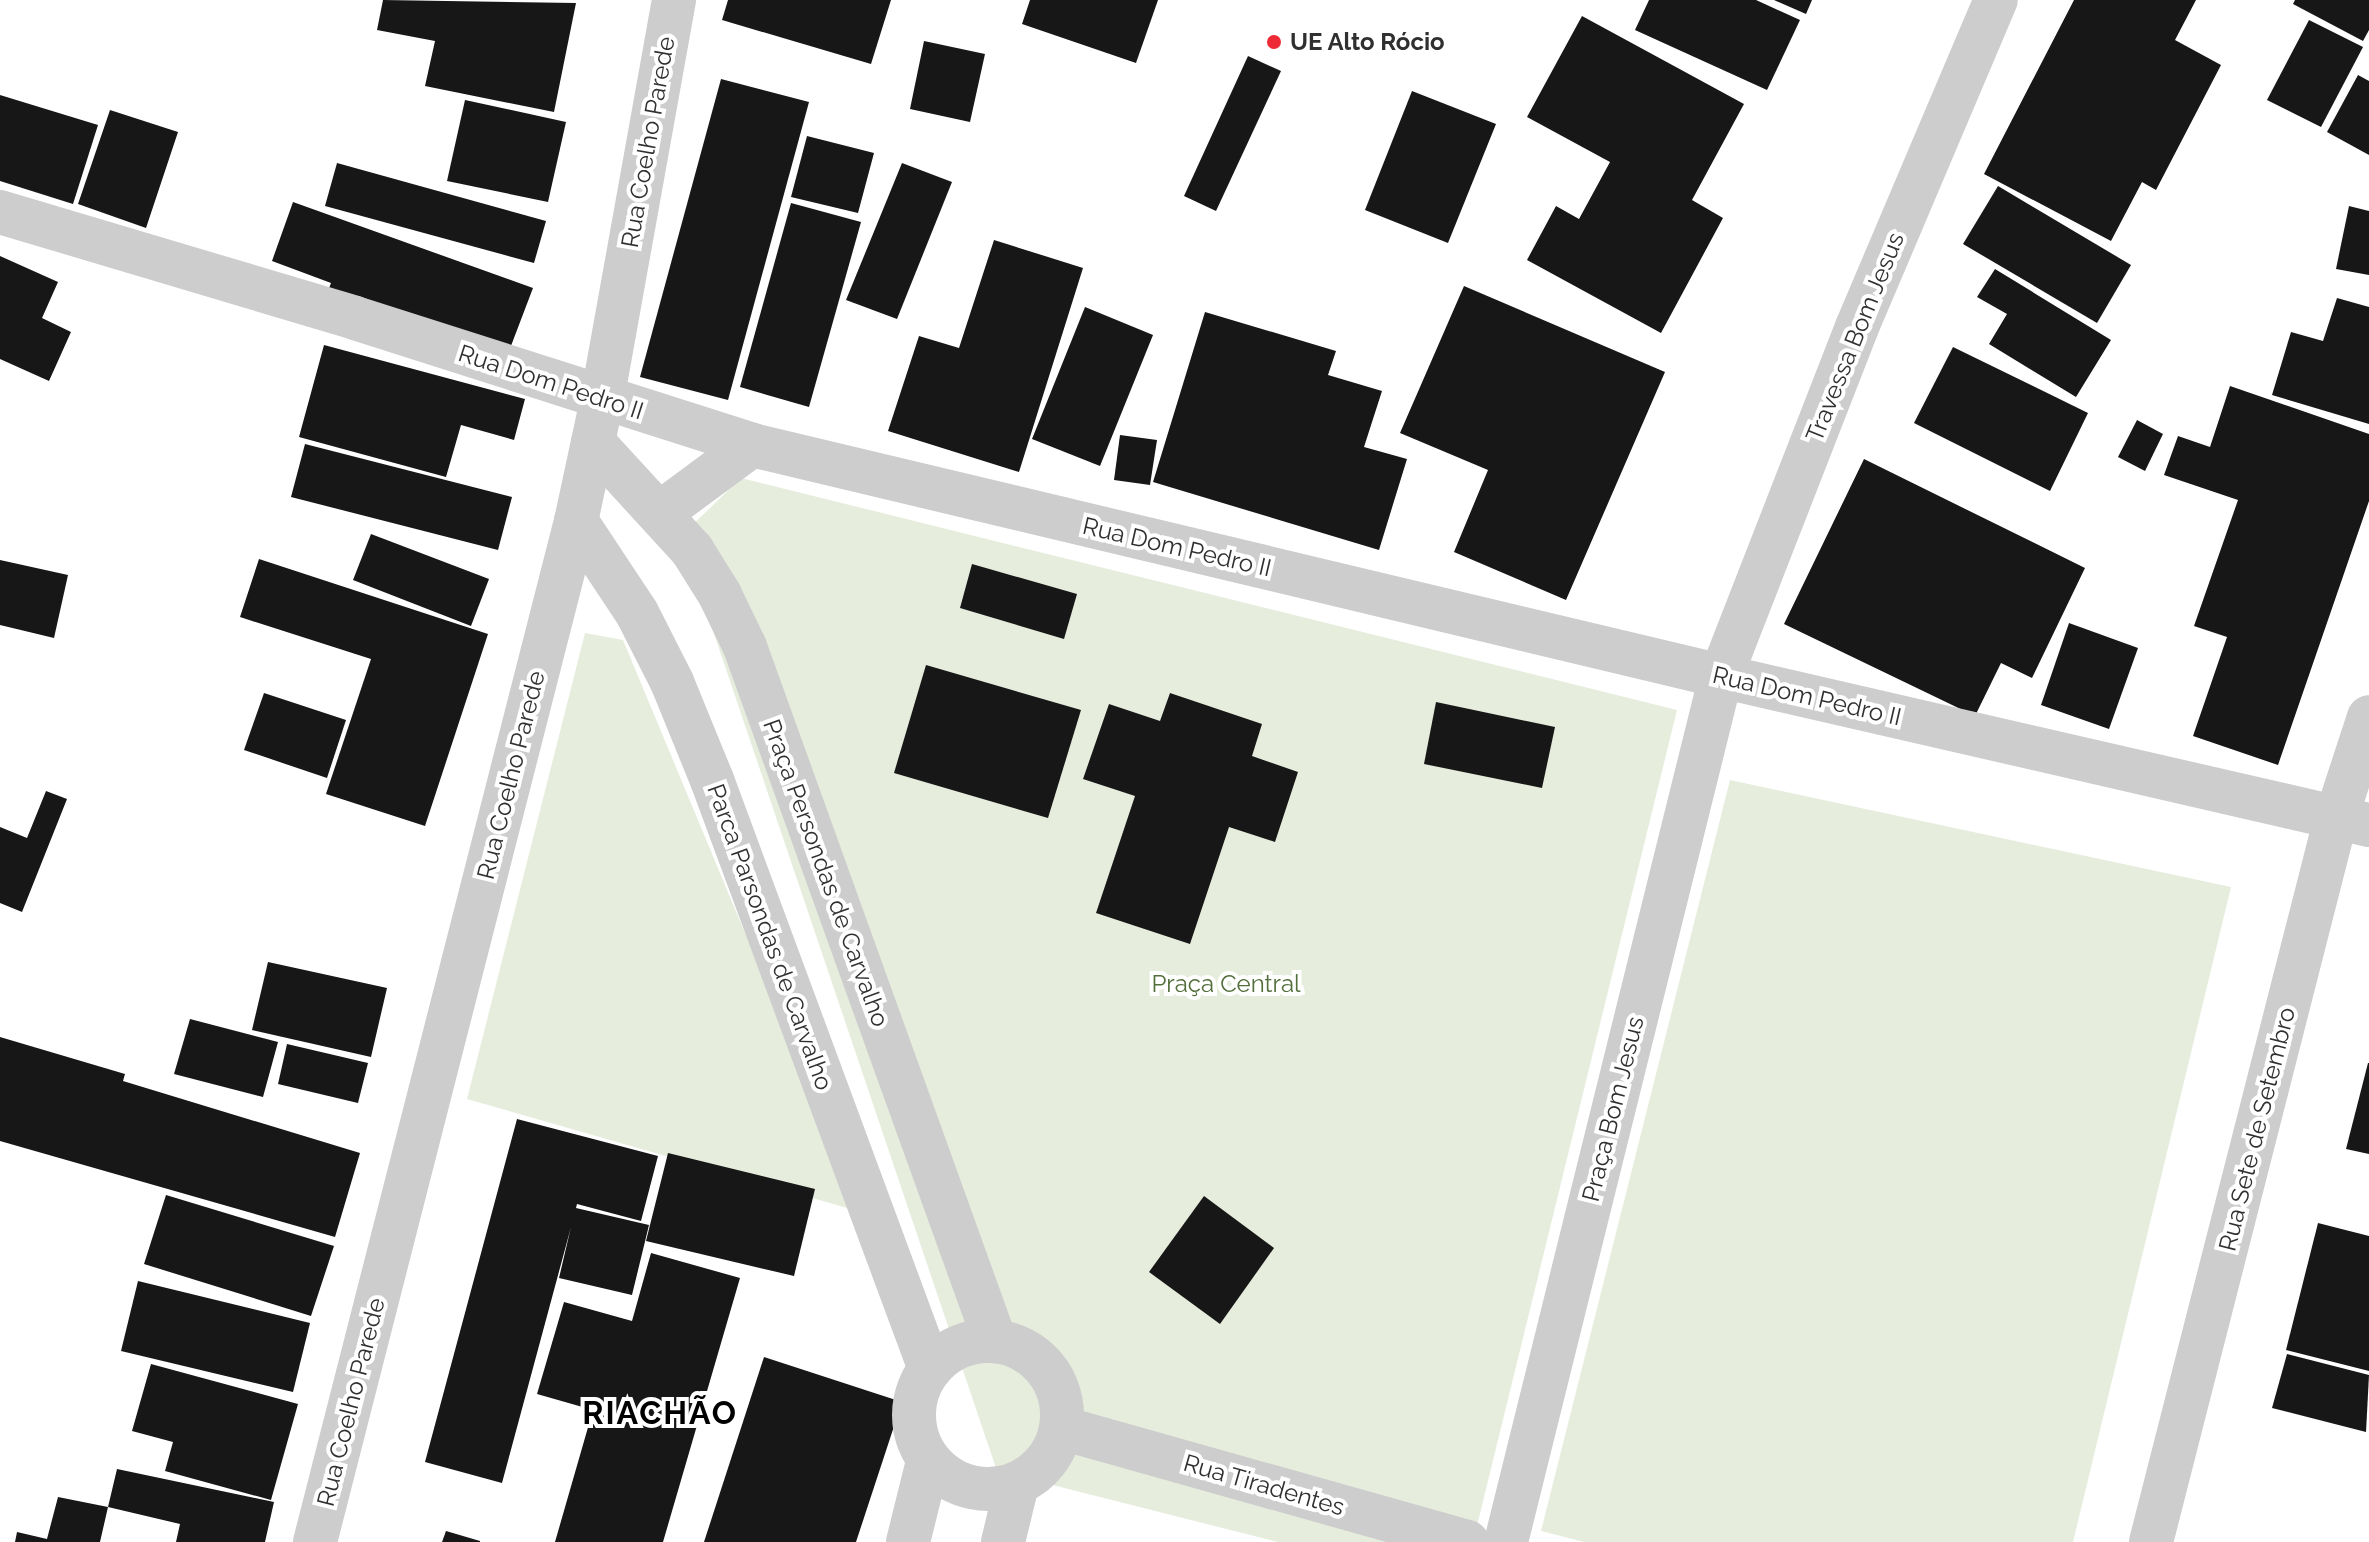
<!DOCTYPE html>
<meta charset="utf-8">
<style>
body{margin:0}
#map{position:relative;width:2369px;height:1542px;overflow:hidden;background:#fff;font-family:Raleway,sans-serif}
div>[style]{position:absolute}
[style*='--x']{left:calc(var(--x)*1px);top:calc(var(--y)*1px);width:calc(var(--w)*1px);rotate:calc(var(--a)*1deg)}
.green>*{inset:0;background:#e6eddd}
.building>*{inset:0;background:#171717}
.minor>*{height:44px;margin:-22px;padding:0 22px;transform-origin:22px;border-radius:22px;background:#cdcdcd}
.tertiary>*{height:44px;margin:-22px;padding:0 22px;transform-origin:22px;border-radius:22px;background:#cdcdcd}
.tertiary>.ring{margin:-22px;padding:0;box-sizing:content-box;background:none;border:44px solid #cdcdcd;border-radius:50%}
.dots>*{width:22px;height:22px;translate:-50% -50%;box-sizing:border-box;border:4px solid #fff;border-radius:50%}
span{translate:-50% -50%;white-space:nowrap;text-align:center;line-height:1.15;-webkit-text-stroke:8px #fff;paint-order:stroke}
.poi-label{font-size:24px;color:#303030;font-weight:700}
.left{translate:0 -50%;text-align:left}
.street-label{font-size:24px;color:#303030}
.park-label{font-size:24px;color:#526e3a}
.district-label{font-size:32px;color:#000;font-weight:700;letter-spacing:2px}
</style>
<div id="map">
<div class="green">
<i style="clip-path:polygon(741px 478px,1677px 710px,1473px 1542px,1278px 1542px,997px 1471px,681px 536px)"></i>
<i style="clip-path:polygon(585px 633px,623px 640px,861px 1212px,467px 1099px)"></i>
<i style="clip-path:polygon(1730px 780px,2231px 887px,2073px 1542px,1584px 1542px,1541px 1531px)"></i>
</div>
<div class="building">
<i style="clip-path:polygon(383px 0,576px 3px,554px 112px,425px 86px,435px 41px,377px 30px)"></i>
<i style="clip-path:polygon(728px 0,891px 0,871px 64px,722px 20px)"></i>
<i style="clip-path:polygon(1030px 0,1158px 0,1136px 63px,1022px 24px)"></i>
<i style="clip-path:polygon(1649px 0,1756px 0,1800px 20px,1767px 90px,1635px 30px)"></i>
<i style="clip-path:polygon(1774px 0,1812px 0,1806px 14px)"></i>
<i style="clip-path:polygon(2074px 0,2196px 0,2175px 40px,2221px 65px,2156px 190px,2142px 182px,2111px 241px,1984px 174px)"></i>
<i style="clip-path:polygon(2295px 0,2369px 0,2369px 30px,2363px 41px,2293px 4px)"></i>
<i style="clip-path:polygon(1582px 16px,1744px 104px,1692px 200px,1723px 218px,1661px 333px,1527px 260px,1556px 206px,1579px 219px,1610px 162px,1527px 117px)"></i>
<i style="clip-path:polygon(2309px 20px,2363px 47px,2321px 127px,2267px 100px)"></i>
<i style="clip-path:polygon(924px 41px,985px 54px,970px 122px,910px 109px)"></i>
<i style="clip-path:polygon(1248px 56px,1281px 71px,1216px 211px,1184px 196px)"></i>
<i style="clip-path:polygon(2358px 75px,2369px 81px,2369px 155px,2327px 132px)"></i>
<i style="clip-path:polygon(721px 79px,809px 102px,728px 400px,640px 377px)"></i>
<i style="clip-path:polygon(1412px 91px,1496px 124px,1448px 243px,1365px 210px)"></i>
<i style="clip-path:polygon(0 95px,98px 125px,73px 204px,0 181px)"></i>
<i style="clip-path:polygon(465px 100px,566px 122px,548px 202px,447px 181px)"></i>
<i style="clip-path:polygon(110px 110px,178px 132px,146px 228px,78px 204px)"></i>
<i style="clip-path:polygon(807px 136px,874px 153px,858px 213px,791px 197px)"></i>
<i style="clip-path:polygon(337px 163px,546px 221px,534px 263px,325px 206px)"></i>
<i style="clip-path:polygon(902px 163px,952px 182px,897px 319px,846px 300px)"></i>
<i style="clip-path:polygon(1998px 186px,2131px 265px,2097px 323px,1963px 244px)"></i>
<i style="clip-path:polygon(293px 202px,533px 288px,503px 367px,324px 301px,331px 283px,272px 261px)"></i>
<i style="clip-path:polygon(791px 203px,861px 222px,809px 407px,740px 387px)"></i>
<i style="clip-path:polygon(2349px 206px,2369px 211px,2369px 275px,2336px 269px)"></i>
<i style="clip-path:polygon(994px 240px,1083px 268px,1019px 472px,888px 431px,919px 336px,959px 348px)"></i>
<i style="clip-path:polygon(0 256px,58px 282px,42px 318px,71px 332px,49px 381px,0 359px)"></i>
<i style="clip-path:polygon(1995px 269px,2111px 340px,2076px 397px,1989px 344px,2007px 314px,1977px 297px)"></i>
<i style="clip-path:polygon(1464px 286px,1665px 372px,1566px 600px,1454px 552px,1488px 470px,1400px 433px)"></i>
<i style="clip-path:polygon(2337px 298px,2369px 307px,2369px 424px,2272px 395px,2291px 332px,2323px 341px)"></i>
<i style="clip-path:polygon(1085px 307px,1153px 335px,1100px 466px,1032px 439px)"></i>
<i style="clip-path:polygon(1205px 312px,1336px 351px,1328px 375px,1382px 391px,1364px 447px,1407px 459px,1379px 550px,1153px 482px)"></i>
<i style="clip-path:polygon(324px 345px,525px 399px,514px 440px,461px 425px,446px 477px,299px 437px)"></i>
<i style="clip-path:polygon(1953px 347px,2088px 413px,2050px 491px,1914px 423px)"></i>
<i style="clip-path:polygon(2230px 386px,2369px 434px,2369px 501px,2278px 765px,2193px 736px,2227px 637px,2194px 626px,2238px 500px,2164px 475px,2178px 436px,2210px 447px)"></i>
<i style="clip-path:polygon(2137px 420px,2163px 434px,2145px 471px,2118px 457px)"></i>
<i style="clip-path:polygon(1120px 435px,1157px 440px,1150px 485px,1114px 480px)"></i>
<i style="clip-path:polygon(305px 444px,512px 497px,498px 550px,291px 497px)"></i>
<i style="clip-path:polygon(1864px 459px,2085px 568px,2032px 678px,2001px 663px,1975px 716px,1784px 624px)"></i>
<i style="clip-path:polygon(371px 534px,489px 579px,471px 626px,353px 580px)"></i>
<i style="clip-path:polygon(259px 559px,488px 634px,425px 826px,326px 794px,371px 659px,240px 617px)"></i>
<i style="clip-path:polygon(0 560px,68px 575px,54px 638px,0 625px)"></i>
<i style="clip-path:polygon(972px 564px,1077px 594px,1064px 639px,960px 608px)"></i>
<i style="clip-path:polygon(2069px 623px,2138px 648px,2109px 729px,2041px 705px)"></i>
<i style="clip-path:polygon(926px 665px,1081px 710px,1048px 818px,894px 773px)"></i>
<i style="clip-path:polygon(264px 693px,346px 720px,327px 778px,244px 750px)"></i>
<i style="clip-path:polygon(1170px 693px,1262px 724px,1252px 756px,1298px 772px,1275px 842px,1229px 827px,1190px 944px,1096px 913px,1135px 796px,1083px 779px,1109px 704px,1160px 721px)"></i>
<i style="clip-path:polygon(1436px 702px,1555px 727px,1542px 788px,1424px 764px)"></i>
<i style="clip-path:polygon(46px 791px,67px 799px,22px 912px,0 903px,0 827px,27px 838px)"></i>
<i style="clip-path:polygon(268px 962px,387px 988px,371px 1057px,252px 1030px)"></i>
<i style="clip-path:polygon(190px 1019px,278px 1042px,263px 1097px,174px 1074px)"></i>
<i style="clip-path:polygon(0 1037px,125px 1074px,123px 1081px,360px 1153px,335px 1237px,0 1141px)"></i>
<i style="clip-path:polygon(287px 1044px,368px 1063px,358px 1103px,278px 1084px)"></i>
<i style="clip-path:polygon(2368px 1063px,2369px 1063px,2369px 1154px,2346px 1149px)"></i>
<i style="clip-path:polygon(517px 1119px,658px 1156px,641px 1221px,577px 1204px,576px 1208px,649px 1225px,632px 1295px,559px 1278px,571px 1227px,502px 1483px,425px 1462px)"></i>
<i style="clip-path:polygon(668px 1153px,815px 1189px,794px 1276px,646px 1241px)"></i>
<i style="clip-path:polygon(166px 1195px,334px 1246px,311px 1316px,144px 1264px)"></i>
<i style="clip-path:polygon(1204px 1196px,1274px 1248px,1220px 1324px,1149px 1272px)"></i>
<i style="clip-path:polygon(2318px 1223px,2369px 1236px,2369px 1371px,2286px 1350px)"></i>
<i style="clip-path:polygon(651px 1253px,740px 1278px,663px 1542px,555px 1542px,593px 1410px,537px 1394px,564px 1302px,632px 1321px)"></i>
<i style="clip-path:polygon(138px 1281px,310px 1323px,293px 1392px,121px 1351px)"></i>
<i style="clip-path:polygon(2287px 1354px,2369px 1375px,2366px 1432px,2272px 1408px)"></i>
<i style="clip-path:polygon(764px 1357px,902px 1402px,856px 1542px,704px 1542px)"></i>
<i style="clip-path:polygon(151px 1364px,298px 1404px,271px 1500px,165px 1471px,173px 1442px,132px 1431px)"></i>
<i style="clip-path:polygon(117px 1469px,274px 1502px,265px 1542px,176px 1542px,180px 1524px,108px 1507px)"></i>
<i style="clip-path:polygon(58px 1497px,108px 1507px,100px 1542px,15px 1542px,17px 1532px,47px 1539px)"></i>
<i style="clip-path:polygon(446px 1531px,480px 1541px,480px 1542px,442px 1542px)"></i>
</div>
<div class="minor">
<i style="--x:0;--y:212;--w:370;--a:16.6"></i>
<i style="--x:355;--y:318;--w:417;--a:17.7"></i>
<i style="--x:752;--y:445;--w:996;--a:13.41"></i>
<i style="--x:1721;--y:676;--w:665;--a:12.95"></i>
<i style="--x:660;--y:513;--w:114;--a:-36.5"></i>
<i style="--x:1062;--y:1428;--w:421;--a:15.7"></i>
<i style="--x:315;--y:1542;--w:1054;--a:-75.66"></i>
<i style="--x:1506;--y:1542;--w:892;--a:-76.06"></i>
<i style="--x:1721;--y:676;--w:375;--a:-68.7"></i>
<i style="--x:1857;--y:327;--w:355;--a:-67"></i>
</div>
<div class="tertiary">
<i style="--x:674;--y:0;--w:406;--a:100.2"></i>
<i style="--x:602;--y:400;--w:124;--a:102.1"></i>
<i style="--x:576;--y:521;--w:110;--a:56.5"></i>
<i style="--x:637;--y:613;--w:77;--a:63.1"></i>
<i style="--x:672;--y:682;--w:106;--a:67.8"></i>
<i style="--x:712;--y:780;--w:628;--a:69.69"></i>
<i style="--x:593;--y:442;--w:147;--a:47.5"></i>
<i style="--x:692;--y:550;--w:53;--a:58.1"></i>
<i style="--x:720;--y:595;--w:58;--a:64.3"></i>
<i style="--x:745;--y:647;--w:738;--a:70.19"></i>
<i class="ring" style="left:914px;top:1341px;width:104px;height:104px"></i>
<i style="--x:908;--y:1542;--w:83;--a:-76.1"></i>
<i style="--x:1003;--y:1542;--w:60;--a:-76.4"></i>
<i style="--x:2151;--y:1542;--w:747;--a:-75.67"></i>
<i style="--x:2336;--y:818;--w:106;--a:-71.9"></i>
</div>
<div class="dots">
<i style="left:1274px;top:42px;background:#ee2a37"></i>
</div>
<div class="poi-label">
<span class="left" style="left:1290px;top:42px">UE Alto Rócio</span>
</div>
<div class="street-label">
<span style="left:648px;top:142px;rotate:-80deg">Rua Coelho Parede</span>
<span style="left:1855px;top:337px;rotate:-68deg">Travessa Bom Jesus</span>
<span style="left:551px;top:382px;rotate:18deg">Rua Dom Pedro II</span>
<span style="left:1177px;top:547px;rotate:13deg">Rua Dom Pedro II</span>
<span style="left:1807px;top:696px;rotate:13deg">Rua Dom Pedro II</span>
<span style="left:511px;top:775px;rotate:-76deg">Rua Coelho Parede</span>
<span style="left:826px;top:873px;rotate:70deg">Praça Persondas de Carvalho</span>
<span style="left:770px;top:937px;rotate:70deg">Parca Parsondas de Carvalho</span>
<span style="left:1613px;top:1109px;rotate:-76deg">Praça Bom Jesus</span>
<span style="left:2257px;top:1129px;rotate:-76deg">Rua Sete de Setembro</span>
<span style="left:351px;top:1402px;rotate:-76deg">Rua Coelho Parede</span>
<span style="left:1264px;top:1485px;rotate:16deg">Rua Tiradentes</span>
</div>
<div class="park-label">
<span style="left:1226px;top:984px">Praça Central</span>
</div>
<div class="district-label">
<span style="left:660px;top:1413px">RIACHÃO</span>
</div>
</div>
